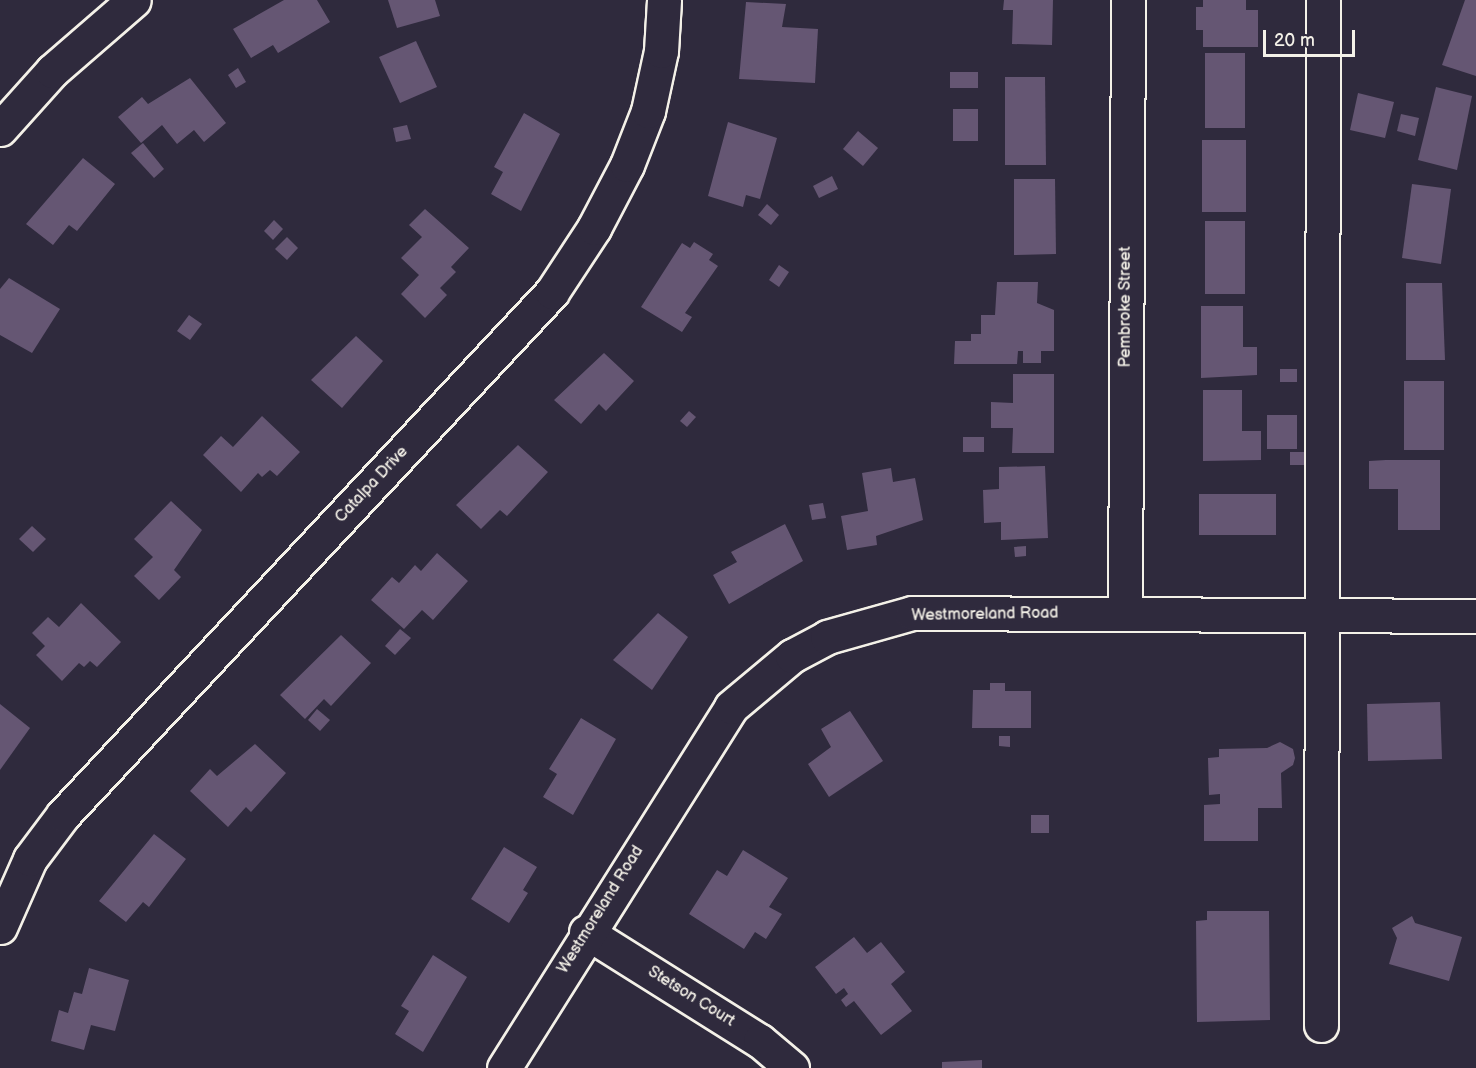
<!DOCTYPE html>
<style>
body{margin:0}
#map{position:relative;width:1476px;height:1068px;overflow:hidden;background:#2f2a3d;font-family:"Balsamiq Sans",sans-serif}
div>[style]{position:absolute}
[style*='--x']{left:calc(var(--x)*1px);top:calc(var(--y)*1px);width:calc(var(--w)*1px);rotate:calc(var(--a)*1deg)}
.building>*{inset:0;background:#655673}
.roads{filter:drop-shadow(2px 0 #f4f1e8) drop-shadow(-2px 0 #f4f1e8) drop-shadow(0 2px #f4f1e8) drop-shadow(0 -2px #f4f1e8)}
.minor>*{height:33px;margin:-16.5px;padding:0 16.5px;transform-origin:16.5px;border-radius:16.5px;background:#2f2a3d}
span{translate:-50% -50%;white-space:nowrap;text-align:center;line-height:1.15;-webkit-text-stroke:4.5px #2f2a3d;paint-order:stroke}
.street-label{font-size:16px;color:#f4f1e8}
.scale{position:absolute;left:1263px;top:30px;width:92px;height:27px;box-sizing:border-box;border:3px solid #f4f1e8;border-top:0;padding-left:8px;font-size:18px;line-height:21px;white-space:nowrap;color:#f4f1e8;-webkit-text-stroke:4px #2f2a3d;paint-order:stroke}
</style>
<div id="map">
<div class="building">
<i style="clip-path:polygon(284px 0,317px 0,330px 22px,278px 53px,273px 45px,251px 58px,233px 29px)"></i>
<i style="clip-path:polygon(388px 0,435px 0,440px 16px,397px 28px)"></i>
<i style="clip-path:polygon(1004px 0,1053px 0,1052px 45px,1012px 44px,1013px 10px,1003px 10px)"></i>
<i style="clip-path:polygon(1203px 0,1246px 0,1246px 10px,1258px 10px,1258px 47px,1203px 47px,1203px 30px,1196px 30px,1196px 7px,1203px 7px)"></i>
<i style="clip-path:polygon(1465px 0,1476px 0,1476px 76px,1442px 65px)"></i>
<i style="clip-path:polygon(746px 2px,786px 4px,782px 27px,818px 29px,815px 83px,739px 79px)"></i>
<i style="clip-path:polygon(416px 41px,437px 87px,400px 103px,379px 57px)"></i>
<i style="clip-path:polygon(1205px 53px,1245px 53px,1245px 128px,1205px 128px)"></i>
<i style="clip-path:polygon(238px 68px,246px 82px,236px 88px,228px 75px)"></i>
<i style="clip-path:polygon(950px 72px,978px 72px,978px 88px,950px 88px)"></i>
<i style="clip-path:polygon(1005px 77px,1045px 77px,1046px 165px,1005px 165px)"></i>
<i style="clip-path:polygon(190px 78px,226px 123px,204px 142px,194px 130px,177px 144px,162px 125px,141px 143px,118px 117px,142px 97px,148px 104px)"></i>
<i style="clip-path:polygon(1436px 87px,1472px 96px,1457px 170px,1418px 160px)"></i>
<i style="clip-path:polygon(1358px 93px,1394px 102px,1385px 138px,1350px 130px)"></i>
<i style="clip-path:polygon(953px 109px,978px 109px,978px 141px,953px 141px)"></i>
<i style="clip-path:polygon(524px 113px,560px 134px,521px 211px,491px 194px,503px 172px,494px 167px)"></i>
<i style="clip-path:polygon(1401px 114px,1419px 118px,1415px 136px,1397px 131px)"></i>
<i style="clip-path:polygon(728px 122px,777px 138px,760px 199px,746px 195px,743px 207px,708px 196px)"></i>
<i style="clip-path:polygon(407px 125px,411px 139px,396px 142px,393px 128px)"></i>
<i style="clip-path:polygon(858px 131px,878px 148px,863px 166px,843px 149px)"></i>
<i style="clip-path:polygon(1202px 140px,1246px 140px,1246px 212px,1202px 212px)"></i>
<i style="clip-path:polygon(143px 143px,164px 169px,154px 178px,131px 153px)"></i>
<i style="clip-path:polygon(83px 158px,115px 184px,77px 231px,69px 225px,53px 245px,26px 224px)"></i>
<i style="clip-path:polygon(832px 176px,838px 189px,819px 198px,813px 186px)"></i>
<i style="clip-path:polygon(1014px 179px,1055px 179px,1056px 254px,1014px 255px)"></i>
<i style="clip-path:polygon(1412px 184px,1451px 189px,1441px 264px,1402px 258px)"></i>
<i style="clip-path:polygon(767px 204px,779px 215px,771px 225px,758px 215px)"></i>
<i style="clip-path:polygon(425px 209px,469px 248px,451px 267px,456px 272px,440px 288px,447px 295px,425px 318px,401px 294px,419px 275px,401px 258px,422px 237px,409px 225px)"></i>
<i style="clip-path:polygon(274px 220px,283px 229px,273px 240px,264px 231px)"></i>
<i style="clip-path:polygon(1205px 221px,1245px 221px,1245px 294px,1205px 294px)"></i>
<i style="clip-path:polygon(287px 237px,298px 248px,287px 260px,275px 249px)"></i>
<i style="clip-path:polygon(694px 242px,713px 254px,709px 260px,718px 266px,685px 313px,692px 317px,682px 332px,641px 307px,682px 243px,690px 248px)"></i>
<i style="clip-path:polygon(779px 265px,789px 272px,779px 287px,769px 280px)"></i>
<i style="clip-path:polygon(9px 278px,60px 309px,32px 353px,0 335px,0 289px)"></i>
<i style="clip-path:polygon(997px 282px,1038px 282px,1037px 303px,1054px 310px,1054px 351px,1041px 351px,1041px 363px,1023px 363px,1023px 351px,1018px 351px,1017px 364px,954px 364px,955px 341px,971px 341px,971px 334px,981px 334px,981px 315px,995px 315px)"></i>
<i style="clip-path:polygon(1406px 283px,1442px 283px,1445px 360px,1406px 360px)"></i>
<i style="clip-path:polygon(1201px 306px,1243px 306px,1243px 347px,1257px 347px,1257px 375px,1201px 378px)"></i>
<i style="clip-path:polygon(189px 315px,202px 324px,190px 340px,177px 331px)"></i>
<i style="clip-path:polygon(356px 336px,383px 361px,342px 408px,311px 380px)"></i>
<i style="clip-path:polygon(604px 353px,634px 381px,606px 411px,599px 404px,581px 424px,554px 400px)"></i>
<i style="clip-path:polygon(1280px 369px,1297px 369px,1297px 382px,1280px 382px)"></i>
<i style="clip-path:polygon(1013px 374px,1054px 374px,1054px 453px,1012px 453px,1013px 428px,991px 428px,991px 402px,1013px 403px)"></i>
<i style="clip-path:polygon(1404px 381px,1444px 381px,1444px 450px,1404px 450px)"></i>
<i style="clip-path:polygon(1203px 390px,1242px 390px,1242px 431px,1261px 431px,1261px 460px,1203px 461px)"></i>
<i style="clip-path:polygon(689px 411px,696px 417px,687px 427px,680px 421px)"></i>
<i style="clip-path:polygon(1267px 415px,1297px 415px,1297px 449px,1267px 449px)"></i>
<i style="clip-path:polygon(262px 416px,300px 452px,277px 476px,270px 470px,262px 477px,258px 473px,241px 492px,203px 455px,221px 436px,233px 447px)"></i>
<i style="clip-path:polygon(963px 437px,984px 437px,984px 452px,963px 452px)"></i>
<i style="clip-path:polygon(518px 445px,548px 472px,507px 516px,500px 510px,481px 529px,456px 505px)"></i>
<i style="clip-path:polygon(1290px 452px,1304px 452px,1304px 465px,1290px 465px)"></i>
<i style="clip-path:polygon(1386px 460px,1440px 460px,1440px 530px,1398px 530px,1398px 489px,1369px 489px,1369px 461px)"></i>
<i style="clip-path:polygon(1045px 466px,1048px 538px,1001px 540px,1001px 522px,984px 523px,983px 490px,999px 489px,999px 467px)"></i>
<i style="clip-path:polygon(891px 468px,893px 482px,915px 478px,923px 520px,876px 536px,877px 545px,847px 550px,841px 516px,868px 511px,862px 473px)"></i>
<i style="clip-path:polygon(1199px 494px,1276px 494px,1276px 535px,1199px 535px)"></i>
<i style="clip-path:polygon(171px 501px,202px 530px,174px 570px,181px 577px,159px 600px,134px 576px,153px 557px,134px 539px)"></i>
<i style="clip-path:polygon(823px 503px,826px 518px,812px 520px,809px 505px)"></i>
<i style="clip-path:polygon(785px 524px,803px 561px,729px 604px,713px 575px,737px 562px,731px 552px)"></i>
<i style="clip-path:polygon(32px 526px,46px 539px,33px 552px,19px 539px)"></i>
<i style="clip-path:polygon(1026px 546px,1026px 556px,1015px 557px,1014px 547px)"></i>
<i style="clip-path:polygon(437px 553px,468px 581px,433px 620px,422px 610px,404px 629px,371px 600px,392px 577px,399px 583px,415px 565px,421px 571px)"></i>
<i style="clip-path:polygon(81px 603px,121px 642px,97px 667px,90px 661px,84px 667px,79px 663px,62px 681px,36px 655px,45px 646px,32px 633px,48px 617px,59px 627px)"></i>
<i style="clip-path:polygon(658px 613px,688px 637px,652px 690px,613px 660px)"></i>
<i style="clip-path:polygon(400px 629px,411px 638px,395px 655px,385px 646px)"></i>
<i style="clip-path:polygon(341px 635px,371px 663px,331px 706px,324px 699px,305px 719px,280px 695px)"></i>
<i style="clip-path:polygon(990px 683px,1005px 683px,1005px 691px,1031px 691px,1031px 728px,972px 728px,973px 690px,990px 690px)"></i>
<i style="clip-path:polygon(1440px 702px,1442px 759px,1368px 761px,1367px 704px)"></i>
<i style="clip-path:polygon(0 704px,30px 728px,0 770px)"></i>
<i style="clip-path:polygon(317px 709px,330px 720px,320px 731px,308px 720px)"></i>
<i style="clip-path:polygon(850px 711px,883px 761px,829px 797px,808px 764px,831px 747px,821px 729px)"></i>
<i style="clip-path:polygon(581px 718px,616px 739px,573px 815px,543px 797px,557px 774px,549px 769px)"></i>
<i style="clip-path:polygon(999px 736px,1010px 736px,1010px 747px,999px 746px)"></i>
<i style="clip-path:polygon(1280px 742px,1293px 749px,1295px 758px,1293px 765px,1281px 773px,1282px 808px,1258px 808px,1258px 841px,1204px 841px,1204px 805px,1220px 804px,1220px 794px,1209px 795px,1208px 758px,1219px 757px,1219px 749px,1267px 748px)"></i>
<i style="clip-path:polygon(255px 744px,286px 773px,251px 812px,246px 807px,228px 827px,190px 791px,210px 769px,217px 776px)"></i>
<i style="clip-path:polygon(1031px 815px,1049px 815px,1049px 833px,1031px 833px)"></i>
<i style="clip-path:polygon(154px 834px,186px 859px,149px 907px,143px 902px,126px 922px,99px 901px)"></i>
<i style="clip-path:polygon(504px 847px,537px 867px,523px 890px,528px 893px,509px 923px,471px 899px)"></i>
<i style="clip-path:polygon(743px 850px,788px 878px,769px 907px,782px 914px,766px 939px,755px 932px,744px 949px,689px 914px,717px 870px,727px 876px)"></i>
<i style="clip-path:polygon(1207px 911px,1269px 911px,1270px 1020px,1197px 1022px,1196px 921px,1207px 920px)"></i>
<i style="clip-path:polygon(1412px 916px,1415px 923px,1462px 937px,1449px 981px,1389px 964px,1397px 938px,1392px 928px)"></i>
<i style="clip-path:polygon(854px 937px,867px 953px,881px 942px,905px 972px,891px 984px,912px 1011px,881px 1035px,854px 1001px,846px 1007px,841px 1000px,848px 994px,844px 988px,836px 994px,815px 967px)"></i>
<i style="clip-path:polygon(433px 955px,467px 977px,423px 1052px,395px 1034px,409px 1011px,401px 1006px)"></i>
<i style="clip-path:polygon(89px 968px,129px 980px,115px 1031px,91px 1025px,84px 1050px,51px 1041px,59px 1010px,68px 1013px,74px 992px,82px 994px)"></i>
<i style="clip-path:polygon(982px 1060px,982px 1068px,942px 1068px,942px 1062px)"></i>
</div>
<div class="roads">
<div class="minor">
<i style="--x:0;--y:129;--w:78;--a:-48.1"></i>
<i style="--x:52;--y:71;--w:108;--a:-40.9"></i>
<i style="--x:1125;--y:614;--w:614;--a:-89.72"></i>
<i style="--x:0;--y:927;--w:74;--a:-66.2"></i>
<i style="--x:30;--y:859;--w:55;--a:-53.1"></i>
<i style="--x:63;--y:815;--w:716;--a:-46.92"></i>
<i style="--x:552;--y:292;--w:77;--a:-56.7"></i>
<i style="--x:594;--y:228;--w:71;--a:-62.4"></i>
<i style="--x:627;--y:165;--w:58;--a:-68.7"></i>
<i style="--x:648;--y:111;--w:61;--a:-77.8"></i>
<i style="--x:661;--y:51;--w:51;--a:-86.6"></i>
<i style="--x:586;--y:932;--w:205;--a:32.1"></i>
<i style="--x:760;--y:1041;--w:42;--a:40.2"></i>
<i style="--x:1321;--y:1025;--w:1025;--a:-89.89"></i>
<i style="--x:504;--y:1068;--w:426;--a:-57.8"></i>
<i style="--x:731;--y:707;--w:80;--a:-39.9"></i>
<i style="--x:792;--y:656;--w:40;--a:-28"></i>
<i style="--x:827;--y:637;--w:88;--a:-15.8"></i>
<i style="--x:912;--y:613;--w:564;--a:0.3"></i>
</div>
</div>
<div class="street-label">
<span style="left:1126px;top:307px;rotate:-90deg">Pembroke Street</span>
<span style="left:372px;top:485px;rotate:-47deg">Catalpa Drive</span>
<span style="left:985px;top:615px;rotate:-1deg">Westmoreland Road</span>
<span style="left:601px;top:910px;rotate:-58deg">Westmoreland Road</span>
<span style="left:691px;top:997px;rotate:32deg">Stetson Court</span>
</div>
<div class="scale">20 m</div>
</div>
